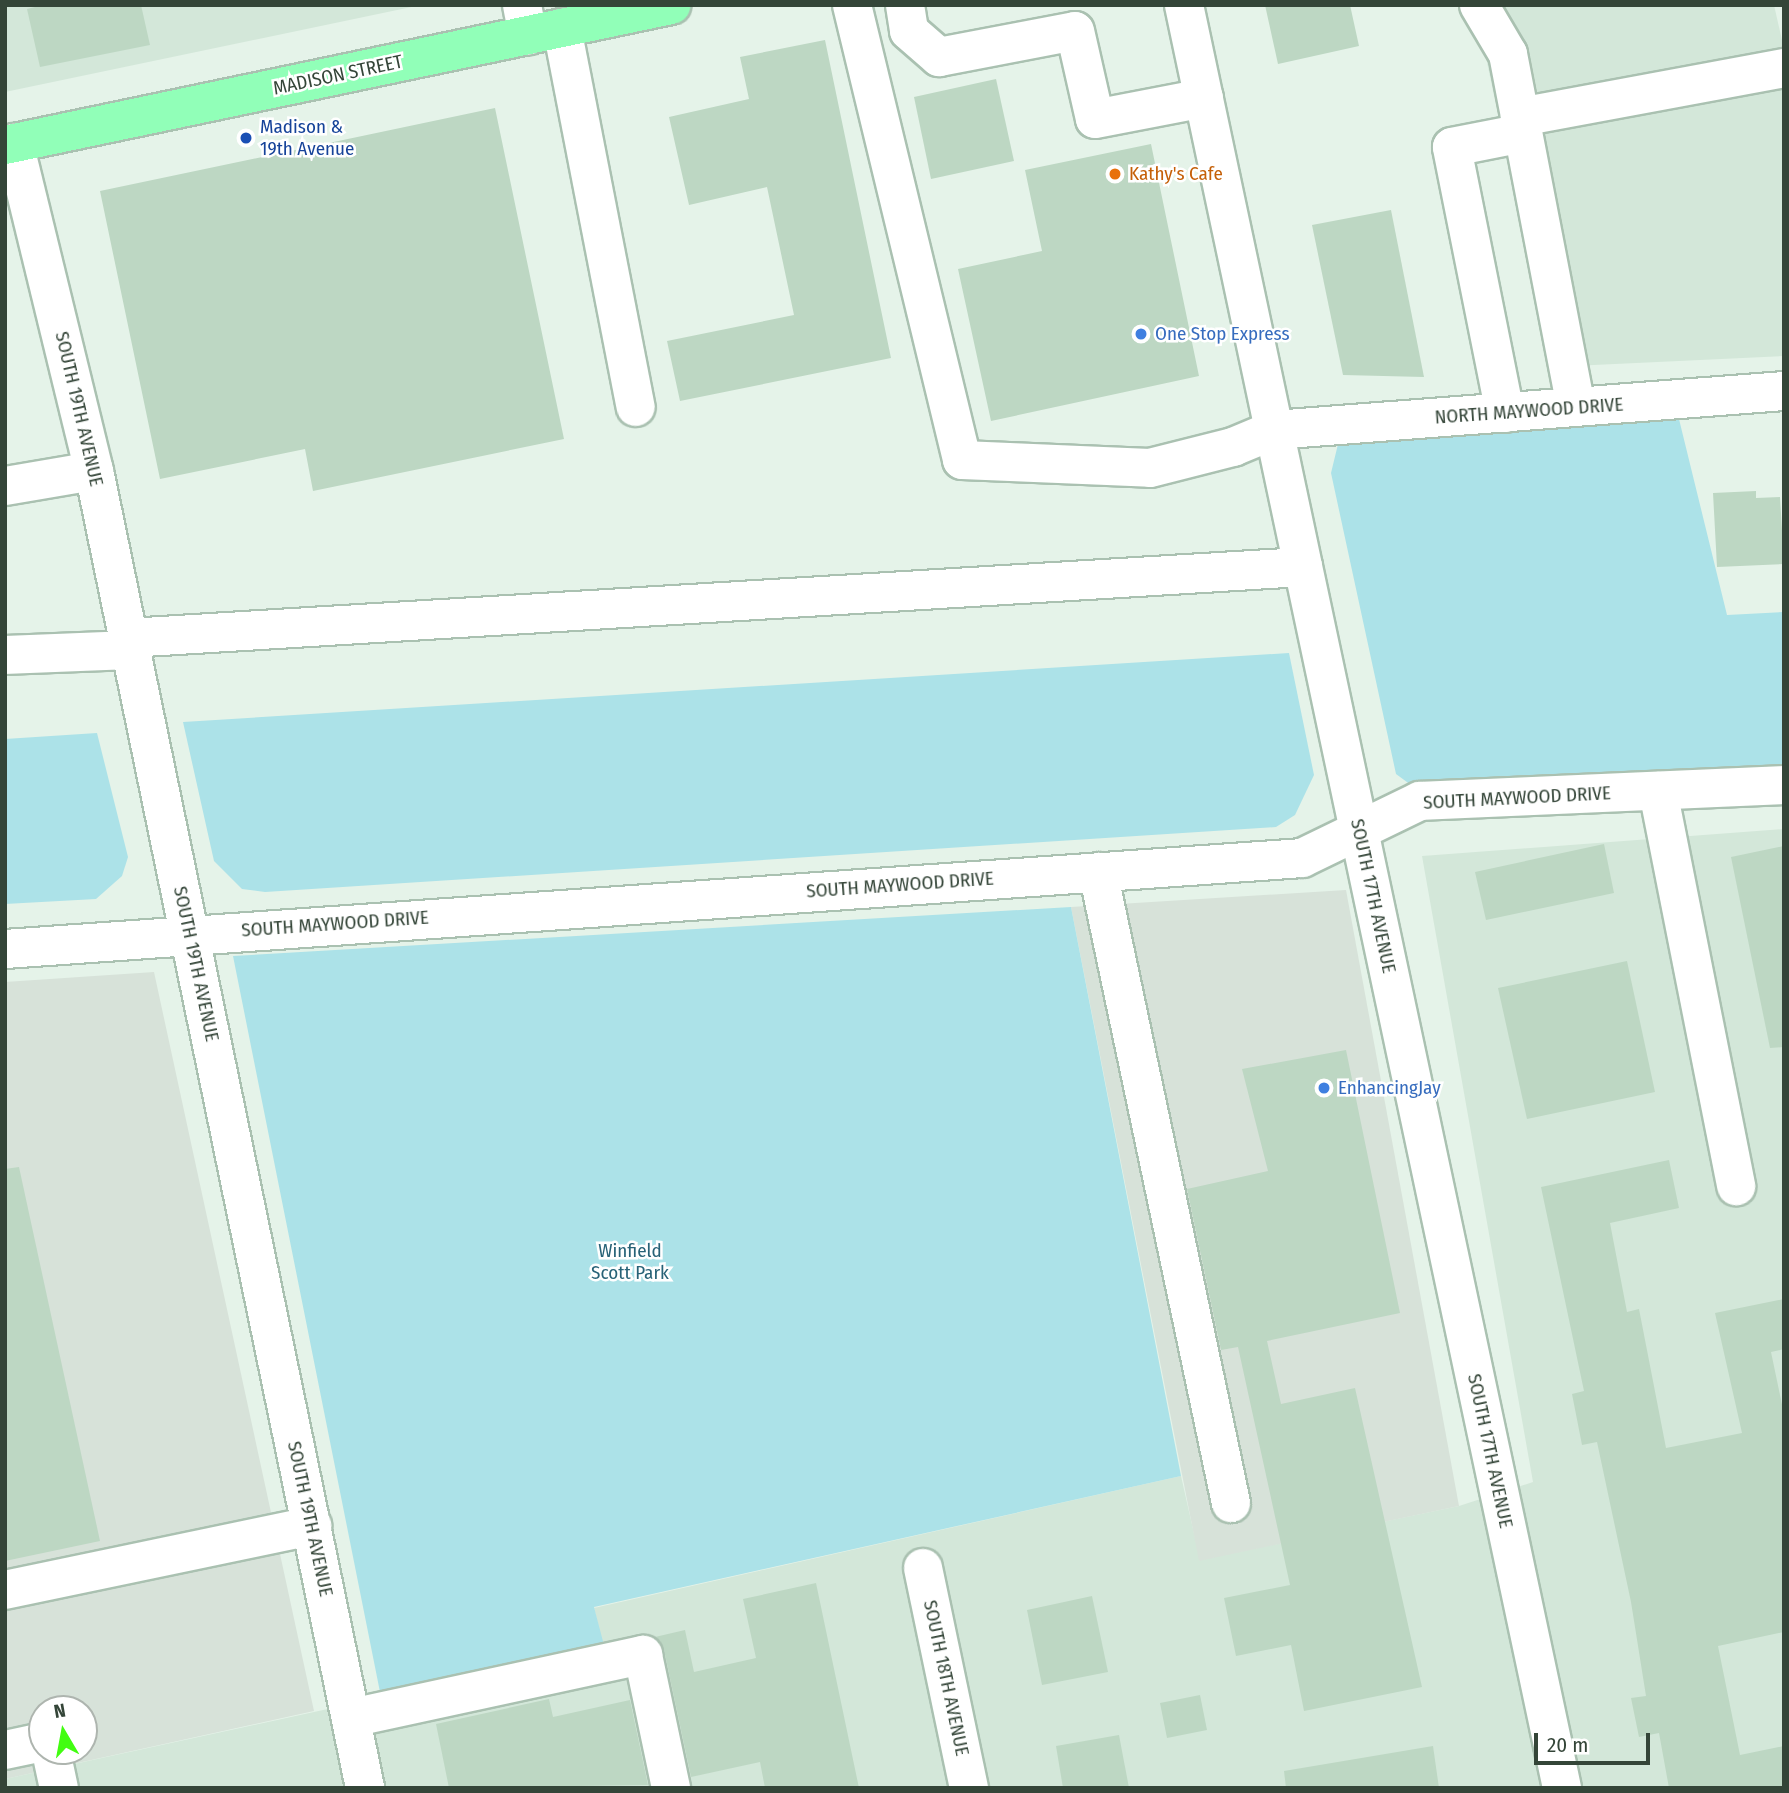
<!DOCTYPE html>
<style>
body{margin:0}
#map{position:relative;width:1789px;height:1793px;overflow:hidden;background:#e5f3e9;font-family:"Fira Sans Condensed",sans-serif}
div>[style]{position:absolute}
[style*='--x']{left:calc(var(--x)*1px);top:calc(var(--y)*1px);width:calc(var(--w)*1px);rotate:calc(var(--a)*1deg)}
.residential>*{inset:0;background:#d3e7d9}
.industrial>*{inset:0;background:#d7e2d9}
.green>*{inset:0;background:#ace2e8}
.building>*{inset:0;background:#bdd7c3}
.roads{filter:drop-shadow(2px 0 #aac1b1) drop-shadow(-2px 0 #aac1b1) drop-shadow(0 2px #aac1b1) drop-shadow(0 -2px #aac1b1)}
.minor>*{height:38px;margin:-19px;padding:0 19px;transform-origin:19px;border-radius:19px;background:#fff}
.major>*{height:38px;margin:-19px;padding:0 19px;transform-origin:19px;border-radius:19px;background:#91ffb8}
.dots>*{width:19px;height:19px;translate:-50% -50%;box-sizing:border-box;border:4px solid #fff;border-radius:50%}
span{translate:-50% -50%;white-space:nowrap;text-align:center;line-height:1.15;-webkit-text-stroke:5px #fff;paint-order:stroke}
.street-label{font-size:19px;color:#344538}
.transit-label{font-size:19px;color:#164399}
.left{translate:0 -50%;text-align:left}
.food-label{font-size:19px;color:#c56008}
.shop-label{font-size:19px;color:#366cbe}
.park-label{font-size:19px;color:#276277}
.frame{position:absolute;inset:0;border:7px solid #344538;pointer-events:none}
.north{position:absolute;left:28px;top:1695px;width:70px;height:70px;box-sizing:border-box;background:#fff;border:2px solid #aeb5af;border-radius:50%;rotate:350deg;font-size:19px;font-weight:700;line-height:28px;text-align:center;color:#344538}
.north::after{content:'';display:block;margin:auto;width:24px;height:32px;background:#42fd11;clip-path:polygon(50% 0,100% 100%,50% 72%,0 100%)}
.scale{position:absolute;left:1534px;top:1733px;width:116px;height:32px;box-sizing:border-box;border:4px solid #344538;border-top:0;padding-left:9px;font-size:21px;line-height:24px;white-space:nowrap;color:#344538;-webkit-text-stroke:5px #fff;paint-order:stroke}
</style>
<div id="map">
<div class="residential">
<i style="clip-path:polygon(5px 5px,421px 5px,5px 92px)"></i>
<i style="clip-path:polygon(1475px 5px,1774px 5px,1784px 49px,1784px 356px,1551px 367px)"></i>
<i style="clip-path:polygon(1784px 829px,1784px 1788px,5px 1788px,5px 1779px,604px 1649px,594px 1608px,1181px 1476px,1200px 1560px,1459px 1506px,1533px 1482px,1422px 856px)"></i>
</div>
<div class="industrial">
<i style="clip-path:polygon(1346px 890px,1459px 1506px,1199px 1561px,1071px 907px)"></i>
<i style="clip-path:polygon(evenodd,154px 972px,314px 1711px,5px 1779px,5px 982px,154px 972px,42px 1709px,84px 1709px,84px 1751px,42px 1751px,42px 1709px)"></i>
</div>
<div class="green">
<i style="clip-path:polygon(1678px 415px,1727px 615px,1784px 612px,1784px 768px,1411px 785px,1396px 774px,1331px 473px,1339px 440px)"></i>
<i style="clip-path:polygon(1289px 653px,1314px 775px,1295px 815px,1276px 827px,265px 892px,242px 889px,214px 861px,183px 722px)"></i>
<i style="clip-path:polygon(97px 733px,128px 857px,122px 876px,96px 899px,5px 904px,5px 739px)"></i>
<i style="clip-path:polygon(1071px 907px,1181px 1476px,594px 1607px,605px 1649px,381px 1697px,233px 956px)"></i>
</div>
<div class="building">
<i style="clip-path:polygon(43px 5px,141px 5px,150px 45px,40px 67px,27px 9px)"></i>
<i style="clip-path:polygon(1265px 5px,1350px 5px,1359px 46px,1278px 64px)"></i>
<i style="clip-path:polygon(825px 40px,891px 358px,680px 401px,667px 341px,794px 315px,767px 187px,689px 205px,669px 117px,749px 99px,740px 57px)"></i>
<i style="clip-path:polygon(996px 79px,1014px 161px,931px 179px,914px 97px)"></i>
<i style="clip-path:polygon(495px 108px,564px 439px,313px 491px,305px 449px,160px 479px,100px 191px)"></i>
<i style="clip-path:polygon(1151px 144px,1199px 376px,991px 421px,958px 269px,1042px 251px,1025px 170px)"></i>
<i style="clip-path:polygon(1391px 210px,1424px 377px,1343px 375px,1312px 225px)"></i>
<i style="clip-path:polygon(1756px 491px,1756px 498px,1780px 497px,1784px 564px,1717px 567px,1713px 493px)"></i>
<i style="clip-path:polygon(1604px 844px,1614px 893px,1486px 920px,1475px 872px)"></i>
<i style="clip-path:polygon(1784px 846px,1784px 1047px,1770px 1048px,1731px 857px)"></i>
<i style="clip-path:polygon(1627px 961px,1655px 1092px,1527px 1119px,1498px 988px)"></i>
<i style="clip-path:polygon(1346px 1050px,1400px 1313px,1267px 1341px,1281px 1404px,1355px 1388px,1422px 1687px,1304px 1711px,1291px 1645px,1236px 1656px,1224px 1598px,1290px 1585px,1238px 1347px,1221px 1350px,1187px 1189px,1268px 1171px,1242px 1069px)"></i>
<i style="clip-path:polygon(1669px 1160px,1679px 1208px,1610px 1223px,1627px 1312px,1639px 1309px,1666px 1448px,1742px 1433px,1715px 1313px,1784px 1299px,1784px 1349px,1771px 1352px,1784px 1414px,1784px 1632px,1718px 1646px,1740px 1755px,1784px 1746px,1784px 1788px,1669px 1788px,1659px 1733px,1639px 1737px,1631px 1698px,1646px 1696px,1631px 1602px,1597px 1442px,1582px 1445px,1572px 1394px,1584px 1391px,1541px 1187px)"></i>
<i style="clip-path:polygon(19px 1167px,100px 1541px,5px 1561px,5px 1169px)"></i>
<i style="clip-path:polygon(816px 1583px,859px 1788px,765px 1788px,760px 1762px,691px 1777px,664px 1650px,655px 1637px,685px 1630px,694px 1672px,756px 1658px,743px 1599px)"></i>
<i style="clip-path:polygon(1092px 1596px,1108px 1672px,1042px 1685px,1027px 1610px)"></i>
<i style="clip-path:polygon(1200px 1695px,1207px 1730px,1167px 1738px,1160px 1703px)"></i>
<i style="clip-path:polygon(549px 1699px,553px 1717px,630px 1700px,648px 1785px,449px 1788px,436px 1724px)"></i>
<i style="clip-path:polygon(1119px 1735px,1129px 1788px,1063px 1788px,1056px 1746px)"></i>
<i style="clip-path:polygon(1433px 1746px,1439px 1788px,1286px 1788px,1284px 1771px)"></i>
</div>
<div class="roads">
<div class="minor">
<i style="--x:522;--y:5;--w:31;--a:79"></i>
<i style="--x:852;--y:5;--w:468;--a:76.4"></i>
<i style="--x:962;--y:460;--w:188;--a:2.4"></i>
<i style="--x:1150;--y:468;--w:86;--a:-14.2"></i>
<i style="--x:1233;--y:447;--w:44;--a:-22.5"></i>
<i style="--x:1274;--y:430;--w:511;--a:-4.37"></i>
<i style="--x:905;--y:5;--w:26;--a:81"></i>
<i style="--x:909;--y:31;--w:40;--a:41"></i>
<i style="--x:939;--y:57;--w:138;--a:-10.8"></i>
<i style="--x:1075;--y:31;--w:90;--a:77.2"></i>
<i style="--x:1095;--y:119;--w:111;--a:-10.9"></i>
<i style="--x:1184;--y:5;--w:1823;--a:78.03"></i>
<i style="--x:1479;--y:5;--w:57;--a:59.4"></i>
<i style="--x:1508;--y:54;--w:359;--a:79.1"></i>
<i style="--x:562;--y:28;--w:386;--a:79"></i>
<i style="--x:1520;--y:117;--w:269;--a:-10.5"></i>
<i style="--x:14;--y:143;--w:338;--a:76.3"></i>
<i style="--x:94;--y:471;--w:1345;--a:78.37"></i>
<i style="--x:1505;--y:413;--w:271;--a:-101.3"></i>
<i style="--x:1452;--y:147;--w:72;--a:-11.2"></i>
<i style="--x:5;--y:486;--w:90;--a:-9.6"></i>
<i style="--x:128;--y:638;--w:1177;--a:-3.46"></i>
<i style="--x:5;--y:655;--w:126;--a:-2.3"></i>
<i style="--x:1658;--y:791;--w:403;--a:78.8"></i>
<i style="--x:1098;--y:872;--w:645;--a:78.1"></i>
<i style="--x:5;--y:949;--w:1300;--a:-4.01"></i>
<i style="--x:1302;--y:858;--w:131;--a:-25.8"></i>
<i style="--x:1420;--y:801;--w:364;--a:-2.5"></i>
<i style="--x:923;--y:1568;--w:225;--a:78.2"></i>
<i style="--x:5;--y:1590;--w:314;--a:-11.8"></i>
<i style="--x:351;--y:1718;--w:299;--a:-12.2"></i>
<i style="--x:643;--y:1655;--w:136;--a:78.1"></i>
<i style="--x:5;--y:1750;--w:38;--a:-12"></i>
<i style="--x:51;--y:1751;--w:38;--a:78"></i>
</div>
<div class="major">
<i style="--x:5;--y:145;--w:681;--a:-11.87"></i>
</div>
</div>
<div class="dots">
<i style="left:246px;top:138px;background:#1a4fb4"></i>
<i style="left:1115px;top:174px;background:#e8710a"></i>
<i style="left:1141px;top:334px;background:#3f7fe0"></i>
<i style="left:1324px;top:1088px;background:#3f7fe0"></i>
</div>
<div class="street-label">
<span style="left:338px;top:75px;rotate:-12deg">MADISON STREET</span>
<span style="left:79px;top:409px;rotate:77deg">SOUTH 19TH AVENUE</span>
<span style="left:1529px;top:411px;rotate:-4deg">NORTH MAYWOOD DRIVE</span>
<span style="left:1517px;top:798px;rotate:-3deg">SOUTH MAYWOOD DRIVE</span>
<span style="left:900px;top:885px;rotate:-4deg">SOUTH MAYWOOD DRIVE</span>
<span style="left:1373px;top:896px;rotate:78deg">SOUTH 17TH AVENUE</span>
<span style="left:335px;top:924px;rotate:-4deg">SOUTH MAYWOOD DRIVE</span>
<span style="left:196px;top:964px;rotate:78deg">SOUTH 19TH AVENUE</span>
<span style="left:1490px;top:1451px;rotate:78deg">SOUTH 17TH AVENUE</span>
<span style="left:310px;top:1519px;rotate:78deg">SOUTH 19TH AVENUE</span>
<span style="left:946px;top:1678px;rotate:78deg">SOUTH 18TH AVENUE</span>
</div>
<div class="transit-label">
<span class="left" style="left:260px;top:138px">Madison &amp;<br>19th Avenue</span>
</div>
<div class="food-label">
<span class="left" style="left:1129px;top:174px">Kathy's Cafe</span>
</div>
<div class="shop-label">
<span class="left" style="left:1155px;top:334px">One Stop Express</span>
<span class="left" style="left:1338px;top:1088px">EnhancingJay</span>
</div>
<div class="park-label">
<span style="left:630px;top:1262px">Winfield<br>Scott Park</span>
</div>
<div class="frame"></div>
<div class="north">N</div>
<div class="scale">20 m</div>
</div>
